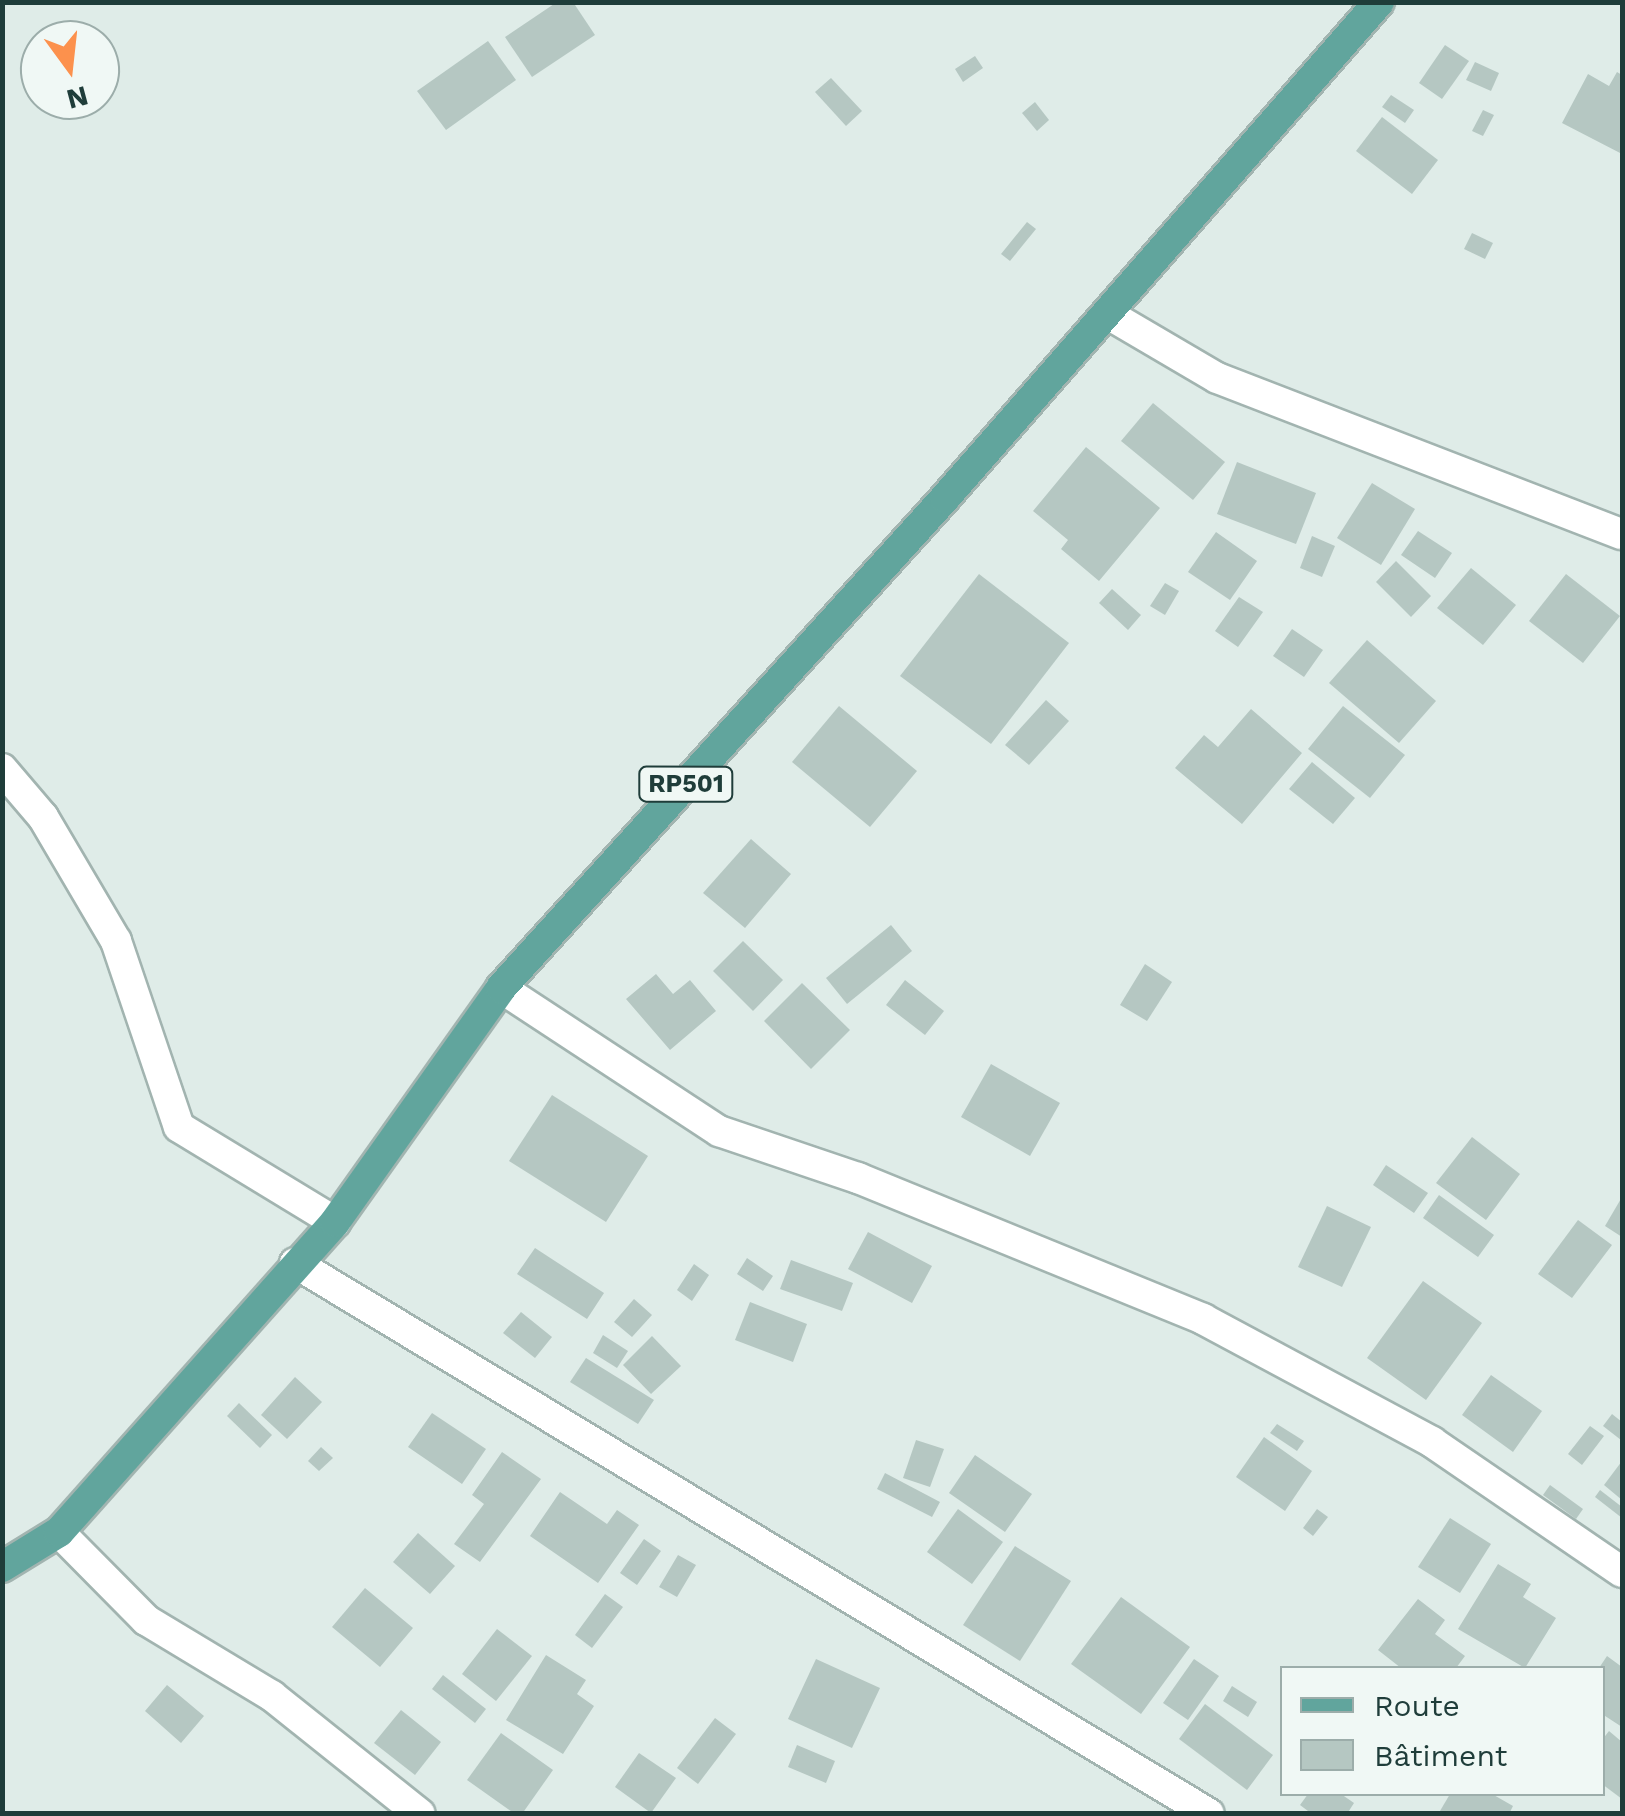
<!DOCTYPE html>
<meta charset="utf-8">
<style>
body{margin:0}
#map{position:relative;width:1625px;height:1816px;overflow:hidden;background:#dfece8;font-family:"Work Sans",sans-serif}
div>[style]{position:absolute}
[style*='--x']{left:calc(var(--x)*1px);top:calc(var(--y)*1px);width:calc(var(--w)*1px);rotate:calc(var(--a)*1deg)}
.building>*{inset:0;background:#b5c7c2}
.roads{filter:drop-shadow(2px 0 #a2b4b0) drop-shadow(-2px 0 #a2b4b0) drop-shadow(0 2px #a2b4b0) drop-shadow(0 -2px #a2b4b0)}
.minor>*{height:30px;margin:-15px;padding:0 15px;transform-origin:15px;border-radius:15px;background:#fff}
.primary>*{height:30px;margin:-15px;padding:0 15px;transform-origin:15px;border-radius:15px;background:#61a59d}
span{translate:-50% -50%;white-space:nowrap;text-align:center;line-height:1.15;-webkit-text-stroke:8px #f0f8f5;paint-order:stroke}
.shield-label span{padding:2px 8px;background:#f0f8f5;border:2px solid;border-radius:8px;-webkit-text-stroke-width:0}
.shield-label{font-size:25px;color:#1f3d3a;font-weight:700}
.frame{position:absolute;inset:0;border:5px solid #1f3d3a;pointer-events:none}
.legend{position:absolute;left:1280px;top:1666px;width:325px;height:130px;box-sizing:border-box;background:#f0f8f5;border:2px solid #9cadaa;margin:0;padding:12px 18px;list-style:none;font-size:30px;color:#1f3d3a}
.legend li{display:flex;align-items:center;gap:20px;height:50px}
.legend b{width:50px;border:2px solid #9cadaa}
.north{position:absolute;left:20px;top:20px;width:100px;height:100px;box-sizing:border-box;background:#f0f8f5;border:2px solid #9cadaa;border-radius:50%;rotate:165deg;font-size:28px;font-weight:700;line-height:40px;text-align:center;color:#1f3d3a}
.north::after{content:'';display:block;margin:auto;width:35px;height:45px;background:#fc914d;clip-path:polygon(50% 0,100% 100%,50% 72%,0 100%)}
</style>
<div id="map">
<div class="building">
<i style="clip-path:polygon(557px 2px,573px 2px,595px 35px,532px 77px,505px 37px)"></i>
<i style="clip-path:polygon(488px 41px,516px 80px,446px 130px,417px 91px)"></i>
<i style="clip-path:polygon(1445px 45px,1469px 61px,1442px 99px,1419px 83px)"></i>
<i style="clip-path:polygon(975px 56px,983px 68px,963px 82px,955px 69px)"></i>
<i style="clip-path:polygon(1475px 62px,1499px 73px,1491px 91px,1466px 80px)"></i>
<i style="clip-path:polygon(1617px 72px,1622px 75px,1622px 154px,1562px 123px,1588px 74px,1609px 86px)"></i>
<i style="clip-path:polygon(831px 78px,862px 111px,846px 126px,815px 92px)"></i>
<i style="clip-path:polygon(1391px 95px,1414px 110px,1405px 123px,1382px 107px)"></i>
<i style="clip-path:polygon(1035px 102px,1049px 120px,1037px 131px,1022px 113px)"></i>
<i style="clip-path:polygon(1483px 110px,1494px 115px,1483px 136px,1472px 131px)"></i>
<i style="clip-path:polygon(1382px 117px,1438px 160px,1412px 194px,1356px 151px)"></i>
<i style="clip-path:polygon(1027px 222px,1036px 229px,1010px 261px,1001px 254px)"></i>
<i style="clip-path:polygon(1472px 233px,1493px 243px,1485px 259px,1464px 249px)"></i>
<i style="clip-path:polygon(1153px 403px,1225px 462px,1193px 500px,1121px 441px)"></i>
<i style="clip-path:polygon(1086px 447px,1160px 508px,1099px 581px,1061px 549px,1068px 540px,1033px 511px)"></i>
<i style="clip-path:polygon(1237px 462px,1316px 493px,1296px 544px,1217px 514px)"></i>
<i style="clip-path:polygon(1372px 483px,1415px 509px,1381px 565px,1337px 538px)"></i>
<i style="clip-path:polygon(1418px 531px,1452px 553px,1435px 578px,1401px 555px)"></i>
<i style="clip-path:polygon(1216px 532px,1257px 561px,1230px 600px,1188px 572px)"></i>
<i style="clip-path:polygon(1312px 536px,1335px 546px,1322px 577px,1300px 568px)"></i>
<i style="clip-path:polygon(1396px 561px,1431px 596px,1411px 617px,1376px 582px)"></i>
<i style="clip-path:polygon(1471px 568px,1516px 605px,1483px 645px,1437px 608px)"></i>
<i style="clip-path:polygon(979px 574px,1069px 643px,991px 744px,900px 676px)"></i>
<i style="clip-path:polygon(1566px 574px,1620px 616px,1583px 663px,1529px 621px)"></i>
<i style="clip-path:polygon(1165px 583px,1179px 591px,1165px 615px,1150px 606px)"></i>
<i style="clip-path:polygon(1112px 589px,1141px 615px,1128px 630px,1099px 603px)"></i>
<i style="clip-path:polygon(1239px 597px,1263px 612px,1238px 647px,1215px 631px)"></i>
<i style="clip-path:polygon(1292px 629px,1323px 650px,1304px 677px,1273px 656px)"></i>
<i style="clip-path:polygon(1367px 640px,1436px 701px,1399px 743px,1329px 683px)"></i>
<i style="clip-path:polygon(1046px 700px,1069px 721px,1029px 765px,1005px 745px)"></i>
<i style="clip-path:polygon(839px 706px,917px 771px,870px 827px,792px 762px)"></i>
<i style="clip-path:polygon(1343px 706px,1405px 755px,1370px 798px,1308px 749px)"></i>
<i style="clip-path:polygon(1251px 709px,1302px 753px,1242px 824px,1175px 768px,1204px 735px,1218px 747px)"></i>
<i style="clip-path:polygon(1312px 762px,1355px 798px,1333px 824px,1289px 789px)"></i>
<i style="clip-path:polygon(751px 839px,791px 874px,745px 928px,703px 893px)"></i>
<i style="clip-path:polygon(891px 925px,912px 951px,847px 1004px,826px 978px)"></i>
<i style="clip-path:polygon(743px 941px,783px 980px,753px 1011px,713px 971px)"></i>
<i style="clip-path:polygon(1145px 964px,1172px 982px,1147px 1021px,1120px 1005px)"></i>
<i style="clip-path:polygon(656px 974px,673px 994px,690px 980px,716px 1011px,670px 1050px,626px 999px)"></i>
<i style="clip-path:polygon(905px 980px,944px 1011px,925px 1035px,886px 1005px)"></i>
<i style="clip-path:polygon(802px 983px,850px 1030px,811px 1069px,764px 1021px)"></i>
<i style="clip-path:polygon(991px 1064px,1060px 1103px,1030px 1156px,961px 1117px)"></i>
<i style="clip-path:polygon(552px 1095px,648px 1156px,606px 1222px,509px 1161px)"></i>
<i style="clip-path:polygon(1472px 1137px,1520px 1174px,1486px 1220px,1436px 1183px)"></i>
<i style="clip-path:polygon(1386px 1165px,1428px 1193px,1414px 1213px,1373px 1185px)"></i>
<i style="clip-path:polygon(1439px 1195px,1494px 1235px,1478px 1257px,1423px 1218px)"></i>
<i style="clip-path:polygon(1622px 1197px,1622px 1237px,1605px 1226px)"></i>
<i style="clip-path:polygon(1327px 1206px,1371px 1227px,1342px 1287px,1298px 1267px)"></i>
<i style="clip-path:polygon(1578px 1220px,1612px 1245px,1572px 1298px,1538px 1274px)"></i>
<i style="clip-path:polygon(868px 1232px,932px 1266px,912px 1303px,848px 1269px)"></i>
<i style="clip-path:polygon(535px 1248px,604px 1293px,587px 1319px,517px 1274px)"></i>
<i style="clip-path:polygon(747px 1258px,773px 1276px,763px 1291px,737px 1274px)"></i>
<i style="clip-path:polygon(791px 1260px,853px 1283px,842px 1311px,780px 1289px)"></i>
<i style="clip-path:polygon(694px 1264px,709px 1275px,692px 1301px,677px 1290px)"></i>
<i style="clip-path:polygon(1423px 1281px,1482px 1323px,1426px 1400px,1367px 1358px)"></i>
<i style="clip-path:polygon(634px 1299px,652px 1315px,632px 1337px,614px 1322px)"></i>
<i style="clip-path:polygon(750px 1302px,807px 1324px,793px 1362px,735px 1340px)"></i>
<i style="clip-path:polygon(521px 1312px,552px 1337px,535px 1358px,503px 1333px)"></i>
<i style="clip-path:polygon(603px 1335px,628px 1351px,617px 1368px,593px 1353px)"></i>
<i style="clip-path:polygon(652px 1336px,681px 1366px,651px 1394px,623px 1365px)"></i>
<i style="clip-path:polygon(586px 1358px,654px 1400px,638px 1424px,570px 1382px)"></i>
<i style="clip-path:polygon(1491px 1375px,1542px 1411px,1513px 1452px,1462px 1415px)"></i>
<i style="clip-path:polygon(295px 1377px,322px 1402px,287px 1439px,261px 1415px)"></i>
<i style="clip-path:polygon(239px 1403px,272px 1435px,260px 1448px,227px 1416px)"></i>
<i style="clip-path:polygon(432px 1413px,486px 1449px,462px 1484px,408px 1447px)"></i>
<i style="clip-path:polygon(1612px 1414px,1622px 1422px,1621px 1440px,1603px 1426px)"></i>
<i style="clip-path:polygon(1277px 1424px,1304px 1441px,1297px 1451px,1270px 1433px)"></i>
<i style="clip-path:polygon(1590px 1426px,1604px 1436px,1582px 1465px,1568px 1454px)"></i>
<i style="clip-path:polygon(1264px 1437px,1312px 1471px,1285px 1511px,1236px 1477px)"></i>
<i style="clip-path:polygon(916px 1440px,944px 1449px,930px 1487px,903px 1478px)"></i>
<i style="clip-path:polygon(321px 1447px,333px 1458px,319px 1471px,308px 1461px)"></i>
<i style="clip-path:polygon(502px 1452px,541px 1479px,480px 1562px,454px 1544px,484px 1504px,472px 1495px)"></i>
<i style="clip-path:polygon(975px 1455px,1032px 1494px,1005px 1532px,949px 1493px)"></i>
<i style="clip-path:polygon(1622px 1461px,1622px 1500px,1604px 1485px)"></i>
<i style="clip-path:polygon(885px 1473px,940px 1502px,932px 1517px,877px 1489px)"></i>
<i style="clip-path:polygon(1550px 1485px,1583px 1509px,1576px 1519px,1543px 1495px)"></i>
<i style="clip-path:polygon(1600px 1490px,1622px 1507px,1622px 1518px,1595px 1497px)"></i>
<i style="clip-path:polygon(560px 1492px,607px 1524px,617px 1510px,639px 1525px,598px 1583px,530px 1536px)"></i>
<i style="clip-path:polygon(958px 1509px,1003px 1542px,972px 1584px,927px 1552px)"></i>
<i style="clip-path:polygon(1317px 1509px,1328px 1517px,1313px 1536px,1303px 1528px)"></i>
<i style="clip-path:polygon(1450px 1518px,1491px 1544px,1460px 1593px,1418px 1567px)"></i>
<i style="clip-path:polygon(418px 1533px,455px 1566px,430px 1594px,393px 1562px)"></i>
<i style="clip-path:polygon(644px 1539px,661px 1551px,637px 1585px,620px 1573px)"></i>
<i style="clip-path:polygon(1015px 1546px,1071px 1581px,1020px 1661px,963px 1625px)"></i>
<i style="clip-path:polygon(678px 1555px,696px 1565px,677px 1597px,659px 1587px)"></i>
<i style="clip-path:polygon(1498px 1564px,1531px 1584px,1523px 1597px,1556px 1618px,1525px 1668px,1458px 1629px)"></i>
<i style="clip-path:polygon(365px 1588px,413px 1628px,380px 1667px,332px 1627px)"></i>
<i style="clip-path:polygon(605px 1594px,623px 1607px,592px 1648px,575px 1635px)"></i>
<i style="clip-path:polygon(1121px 1597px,1190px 1647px,1141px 1714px,1071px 1664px)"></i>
<i style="clip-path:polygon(1418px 1599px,1445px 1620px,1435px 1634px,1465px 1656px,1456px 1668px,1401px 1668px,1378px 1650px)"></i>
<i style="clip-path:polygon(497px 1629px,532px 1656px,496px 1701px,462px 1674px)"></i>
<i style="clip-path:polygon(546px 1655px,586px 1680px,577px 1694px,594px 1706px,563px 1754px,506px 1720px)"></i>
<i style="clip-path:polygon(1607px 1656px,1622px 1667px,1622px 1727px,1602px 1714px,1602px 1668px,1599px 1668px)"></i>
<i style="clip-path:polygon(816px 1659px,880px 1688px,852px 1748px,788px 1719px)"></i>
<i style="clip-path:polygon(1194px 1659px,1219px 1676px,1188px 1720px,1163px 1703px)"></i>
<i style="clip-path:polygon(443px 1675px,486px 1709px,475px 1723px,432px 1689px)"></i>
<i style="clip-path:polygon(167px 1685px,204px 1716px,181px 1743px,145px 1711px)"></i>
<i style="clip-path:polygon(1232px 1686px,1257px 1702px,1248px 1717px,1223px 1701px)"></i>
<i style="clip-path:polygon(1205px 1704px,1273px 1755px,1247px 1790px,1179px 1739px)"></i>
<i style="clip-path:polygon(401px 1710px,441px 1742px,415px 1775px,374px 1743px)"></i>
<i style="clip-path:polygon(715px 1718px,736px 1734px,698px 1784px,677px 1768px)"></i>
<i style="clip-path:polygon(1609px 1731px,1622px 1742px,1622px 1799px,1602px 1784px,1602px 1740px)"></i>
<i style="clip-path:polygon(501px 1733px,553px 1770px,522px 1814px,515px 1814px,467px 1780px)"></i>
<i style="clip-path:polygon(797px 1745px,835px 1761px,826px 1783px,788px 1767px)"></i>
<i style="clip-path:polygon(639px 1753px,676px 1778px,651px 1813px,615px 1787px)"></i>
<i style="clip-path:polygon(1308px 1794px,1341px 1794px,1354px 1803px,1347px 1814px,1312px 1814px,1300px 1805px)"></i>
<i style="clip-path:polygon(1450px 1794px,1492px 1794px,1513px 1806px,1509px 1814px,1445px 1814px,1440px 1811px)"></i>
</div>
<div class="roads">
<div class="minor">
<i style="--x:1108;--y:314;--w:126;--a:30.4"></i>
<i style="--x:1217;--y:378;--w:434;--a:21.1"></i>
<i style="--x:2;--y:769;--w:63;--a:49.5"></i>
<i style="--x:43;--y:817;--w:144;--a:59.5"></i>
<i style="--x:116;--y:941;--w:196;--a:71.3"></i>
<i style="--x:179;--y:1127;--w:183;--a:31.3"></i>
<i style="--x:501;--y:988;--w:261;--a:33.3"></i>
<i style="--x:719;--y:1131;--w:147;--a:18.7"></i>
<i style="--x:858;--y:1178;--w:373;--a:22.2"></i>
<i style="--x:1203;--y:1319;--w:260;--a:28.2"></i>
<i style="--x:1432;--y:1442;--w:230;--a:34.4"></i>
<i style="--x:295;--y:1263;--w:1067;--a:31.08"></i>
<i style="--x:59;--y:1532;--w:124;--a:45.3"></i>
<i style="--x:146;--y:1620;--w:147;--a:31.1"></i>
<i style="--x:272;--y:1696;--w:189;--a:38.6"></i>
</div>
<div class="primary">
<i style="--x:2;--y:1567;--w:67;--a:-31.6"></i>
<i style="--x:59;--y:1532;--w:415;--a:-48.3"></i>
<i style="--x:335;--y:1222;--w:287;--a:-54.6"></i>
<i style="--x:501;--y:988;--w:661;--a:-47.82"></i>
<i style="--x:945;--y:498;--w:659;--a:-48.81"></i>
</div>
</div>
<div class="shield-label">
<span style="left:686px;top:784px">RP501</span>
</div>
<div class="frame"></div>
<ul class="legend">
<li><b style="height:12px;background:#61a59d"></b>Route</li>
<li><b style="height:28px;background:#b5c7c2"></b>Bâtiment</li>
</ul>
<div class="north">N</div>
</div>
